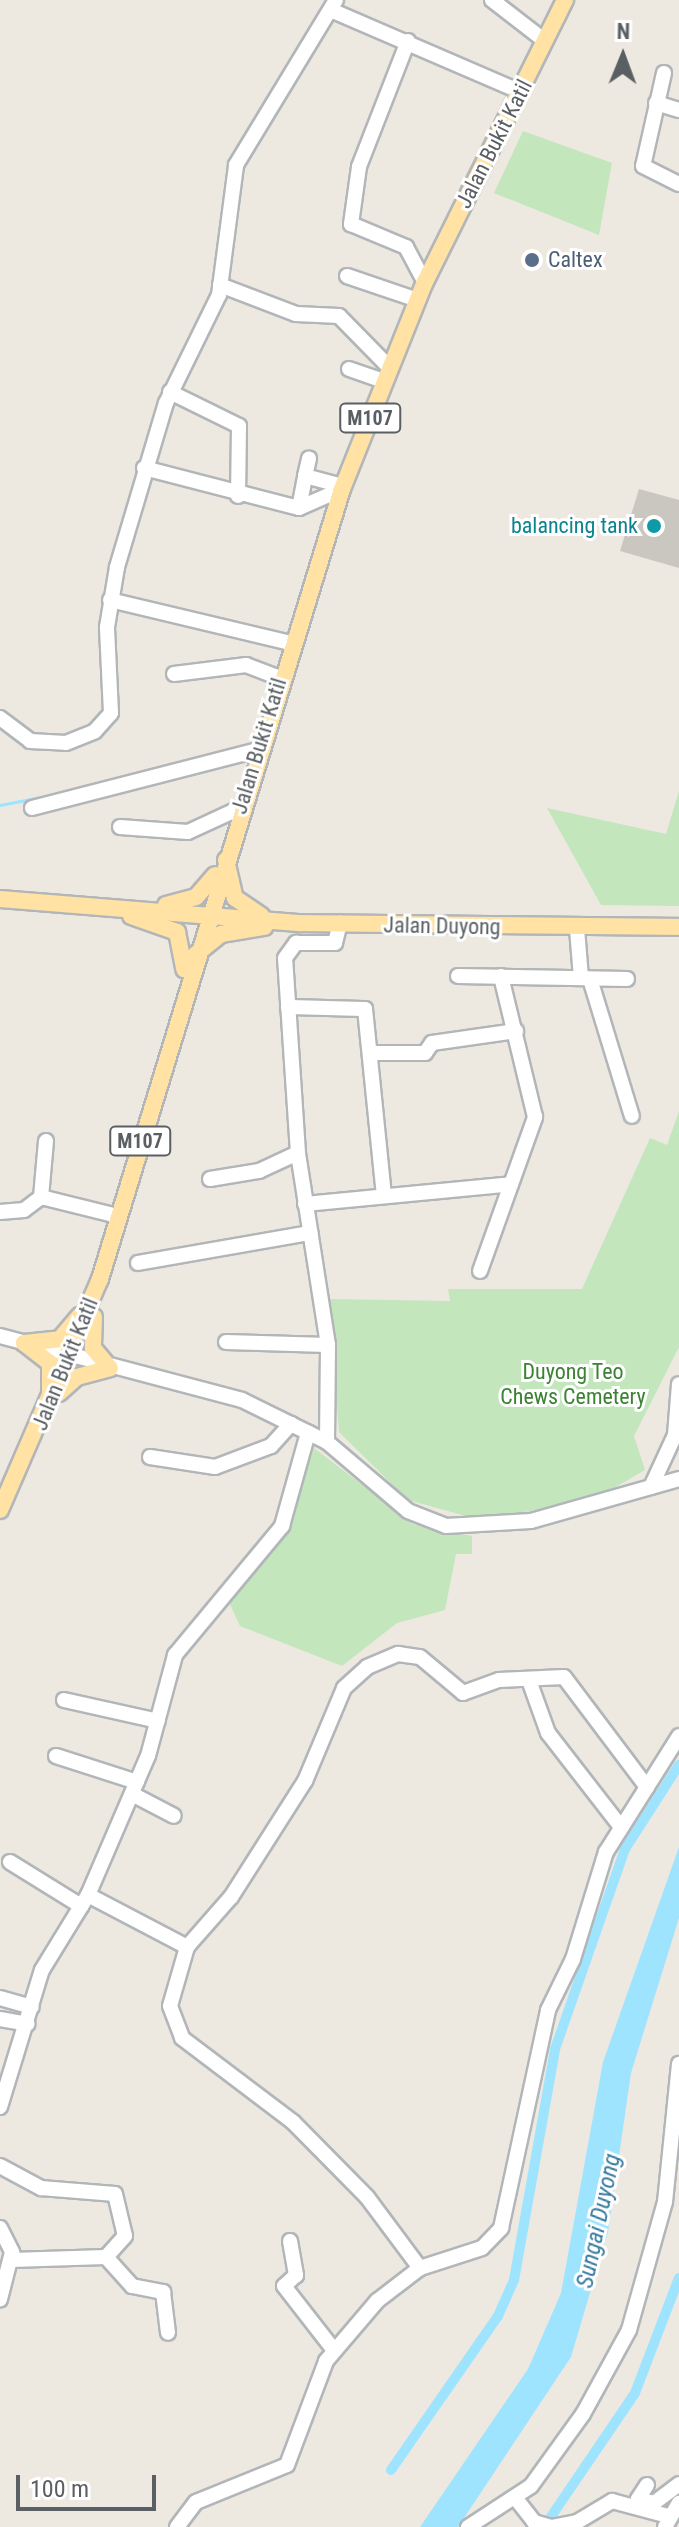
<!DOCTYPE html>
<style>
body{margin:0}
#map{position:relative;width:679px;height:2527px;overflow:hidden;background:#ede9e1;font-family:"Roboto Condensed",sans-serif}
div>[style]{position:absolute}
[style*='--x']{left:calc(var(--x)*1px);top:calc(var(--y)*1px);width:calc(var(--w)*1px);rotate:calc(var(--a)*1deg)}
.green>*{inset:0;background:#c3e6bd}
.water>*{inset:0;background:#9fe4ff}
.stream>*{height:3px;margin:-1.5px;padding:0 1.5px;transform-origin:1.5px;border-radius:1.5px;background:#9fe4ff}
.canal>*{height:10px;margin:-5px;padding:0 5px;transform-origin:5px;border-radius:5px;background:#9fe4ff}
.building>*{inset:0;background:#cac6c0}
.roads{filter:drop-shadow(2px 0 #b2b6b9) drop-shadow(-2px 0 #b2b6b9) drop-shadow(0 2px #b2b6b9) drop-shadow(0 -2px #b2b6b9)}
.minor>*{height:14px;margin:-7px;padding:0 7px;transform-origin:7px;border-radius:7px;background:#fff}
.major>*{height:16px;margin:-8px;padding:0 8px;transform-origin:8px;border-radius:8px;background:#ffe2a4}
.dots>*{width:22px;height:22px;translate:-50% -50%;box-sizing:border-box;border:4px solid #fff;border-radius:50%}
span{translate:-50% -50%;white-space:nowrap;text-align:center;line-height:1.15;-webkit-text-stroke:6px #fff;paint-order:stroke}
.shield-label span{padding:2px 6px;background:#fff;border:2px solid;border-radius:6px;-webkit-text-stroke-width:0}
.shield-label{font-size:20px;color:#5a5f63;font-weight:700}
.street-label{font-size:22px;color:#5a5f63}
.service-label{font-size:22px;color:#4e5e75}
.left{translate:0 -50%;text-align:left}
.culture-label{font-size:22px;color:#0d838f}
.right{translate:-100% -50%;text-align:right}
.park-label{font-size:22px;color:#3b8232}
.water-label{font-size:24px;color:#377ba0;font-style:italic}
.north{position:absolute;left:583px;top:16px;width:80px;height:80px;-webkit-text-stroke:6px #fff;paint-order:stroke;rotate:1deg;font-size:22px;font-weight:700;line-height:32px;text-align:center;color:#5a5f63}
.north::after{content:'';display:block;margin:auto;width:28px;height:36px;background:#5a5f63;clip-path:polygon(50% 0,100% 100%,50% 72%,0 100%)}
.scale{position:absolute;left:16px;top:2475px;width:140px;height:36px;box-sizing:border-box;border:4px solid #5a5f63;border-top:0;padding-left:10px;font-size:24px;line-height:28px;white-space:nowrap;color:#5a5f63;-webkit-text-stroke:6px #fff;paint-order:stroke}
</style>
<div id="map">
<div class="green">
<i style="clip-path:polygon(523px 131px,612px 163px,599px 235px,494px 193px)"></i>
<i style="clip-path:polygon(679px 791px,679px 906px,601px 905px,547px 808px,666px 834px)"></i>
<i style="clip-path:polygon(679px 1111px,679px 1347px,634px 1436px,645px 1470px,602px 1495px,484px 1521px,408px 1500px,339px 1432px,329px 1299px,450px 1301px,448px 1289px,582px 1289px,650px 1138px,667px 1145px)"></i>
<i style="clip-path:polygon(314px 1448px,413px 1524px,472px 1536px,472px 1554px,456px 1554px,445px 1610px,397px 1623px,342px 1666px,240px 1626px,227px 1598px,286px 1530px)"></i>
</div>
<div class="water">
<i style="clip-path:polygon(679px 1847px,679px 1918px,631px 2073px,608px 2232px,571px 2357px,458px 2527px,420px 2527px,528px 2369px,561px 2293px,603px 2062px)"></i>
</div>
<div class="stream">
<i style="--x:0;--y:805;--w:73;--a:-11"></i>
</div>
<div class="canal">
<i style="--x:391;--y:2470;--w:188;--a:-55.2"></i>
<i style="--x:498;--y:2316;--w:39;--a:-66"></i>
<i style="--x:514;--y:2280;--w:235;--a:-79.9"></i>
<i style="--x:555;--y:2049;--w:212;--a:-70.7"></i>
<i style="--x:625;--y:1849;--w:100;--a:-57.3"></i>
<i style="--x:546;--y:2524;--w:158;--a:-55.8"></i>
<i style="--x:635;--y:2393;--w:123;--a:-69.1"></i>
</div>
<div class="building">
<i style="clip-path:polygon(639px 489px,679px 500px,679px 568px,620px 551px)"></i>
</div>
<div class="roads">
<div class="minor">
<i style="--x:492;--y:0;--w:67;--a:37.7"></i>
<i style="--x:333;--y:11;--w:205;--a:23.3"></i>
<i style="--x:408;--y:41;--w:135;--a:111.3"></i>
<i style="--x:359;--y:167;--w:58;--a:98"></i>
<i style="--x:351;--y:224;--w:60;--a:22.7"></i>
<i style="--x:406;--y:247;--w:40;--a:62"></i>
<i style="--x:664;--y:73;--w:95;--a:102.7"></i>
<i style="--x:643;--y:166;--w:40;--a:26.6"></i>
<i style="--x:656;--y:103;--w:24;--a:17"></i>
<i style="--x:347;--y:276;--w:75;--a:18.7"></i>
<i style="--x:220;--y:285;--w:81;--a:20.9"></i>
<i style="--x:296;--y:314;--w:43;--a:2.7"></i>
<i style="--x:339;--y:316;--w:71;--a:45.6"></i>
<i style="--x:349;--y:369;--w:37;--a:19"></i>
<i style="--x:170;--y:392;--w:77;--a:26.2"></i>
<i style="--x:239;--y:426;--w:70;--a:90.8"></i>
<i style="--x:144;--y:468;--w:160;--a:14.5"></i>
<i style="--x:299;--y:508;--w:47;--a:-23.8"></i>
<i style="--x:305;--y:476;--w:18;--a:-77"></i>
<i style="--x:299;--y:508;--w:33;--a:-79"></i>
<i style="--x:305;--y:476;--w:39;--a:15"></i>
<i style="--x:110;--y:600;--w:185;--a:13.4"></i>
<i style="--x:174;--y:674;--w:73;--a:-7.1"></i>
<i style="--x:246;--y:665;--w:36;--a:21"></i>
<i style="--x:0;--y:718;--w:38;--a:37"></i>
<i style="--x:30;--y:741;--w:36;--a:3"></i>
<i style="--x:66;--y:743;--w:31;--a:-22"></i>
<i style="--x:95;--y:731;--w:24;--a:-48"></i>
<i style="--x:111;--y:713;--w:86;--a:-92.7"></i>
<i style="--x:107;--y:627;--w:61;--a:-80.5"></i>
<i style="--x:117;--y:567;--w:171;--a:-73.4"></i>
<i style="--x:166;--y:403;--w:120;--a:-63.9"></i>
<i style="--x:219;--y:295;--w:131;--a:-82.5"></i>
<i style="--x:236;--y:165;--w:193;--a:-58.8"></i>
<i style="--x:32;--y:808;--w:233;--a:-14.4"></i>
<i style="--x:120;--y:827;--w:68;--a:4.2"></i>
<i style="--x:188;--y:832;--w:57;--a:-24.8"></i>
<i style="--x:577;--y:929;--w:49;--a:85.3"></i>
<i style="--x:458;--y:976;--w:169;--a:1"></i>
<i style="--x:590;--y:979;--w:143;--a:73"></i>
<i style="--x:288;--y:1007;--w:77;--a:1.5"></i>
<i style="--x:365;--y:1009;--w:188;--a:84.2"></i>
<i style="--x:372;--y:1053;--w:53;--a:0"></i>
<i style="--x:425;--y:1053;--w:12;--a:-55"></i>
<i style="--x:432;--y:1043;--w:85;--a:-8.1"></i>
<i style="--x:46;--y:1141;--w:56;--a:95.1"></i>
<i style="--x:41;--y:1197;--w:79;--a:13.9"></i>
<i style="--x:210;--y:1179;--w:50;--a:-9.3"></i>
<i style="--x:259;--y:1171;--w:43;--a:-24.8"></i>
<i style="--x:305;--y:1204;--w:207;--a:-5.5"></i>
<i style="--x:0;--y:1212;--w:24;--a:-5"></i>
<i style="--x:24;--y:1210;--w:21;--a:-37"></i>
<i style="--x:138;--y:1263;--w:175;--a:-9.9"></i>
<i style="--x:480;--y:1271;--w:164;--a:-70.3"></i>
<i style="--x:535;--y:1117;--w:145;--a:-103.6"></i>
<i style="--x:0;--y:1336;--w:250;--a:14.8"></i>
<i style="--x:242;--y:1400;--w:95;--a:26.3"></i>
<i style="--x:327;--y:1442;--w:106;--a:40.4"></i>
<i style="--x:408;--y:1511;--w:41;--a:21.5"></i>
<i style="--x:446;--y:1526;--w:85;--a:-3.4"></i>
<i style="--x:531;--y:1521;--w:154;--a:-15.8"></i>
<i style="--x:226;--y:1342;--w:102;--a:1.7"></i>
<i style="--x:327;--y:1442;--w:97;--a:-89.4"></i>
<i style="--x:328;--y:1345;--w:194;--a:-98.9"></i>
<i style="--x:298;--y:1153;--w:195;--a:-93.8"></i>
<i style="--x:285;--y:958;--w:19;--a:-54"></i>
<i style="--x:296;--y:943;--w:39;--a:0"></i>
<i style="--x:335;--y:943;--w:21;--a:-76"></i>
<i style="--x:150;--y:1457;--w:66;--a:8.7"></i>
<i style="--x:215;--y:1467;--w:60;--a:-20.6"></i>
<i style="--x:271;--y:1446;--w:30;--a:-48"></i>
<i style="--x:651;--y:1487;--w:57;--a:-65.2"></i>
<i style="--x:675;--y:1435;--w:51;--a:-85.5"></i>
<i style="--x:530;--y:1683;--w:53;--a:70.2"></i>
<i style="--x:548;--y:1733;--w:119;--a:52.2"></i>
<i style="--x:64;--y:1700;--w:96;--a:12.6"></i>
<i style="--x:56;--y:1756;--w:85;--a:17.8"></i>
<i style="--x:132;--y:1794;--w:47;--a:27.6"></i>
<i style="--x:10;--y:1862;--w:84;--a:31.8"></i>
<i style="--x:88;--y:1895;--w:112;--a:27.7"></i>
<i style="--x:187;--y:1947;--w:67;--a:-48.7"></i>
<i style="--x:231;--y:1897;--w:138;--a:-57.5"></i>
<i style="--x:305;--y:1781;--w:101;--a:-67.2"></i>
<i style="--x:344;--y:1688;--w:31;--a:-42"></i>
<i style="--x:367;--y:1667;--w:34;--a:-23"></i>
<i style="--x:398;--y:1654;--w:22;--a:8"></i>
<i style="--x:420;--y:1657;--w:56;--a:39.9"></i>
<i style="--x:463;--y:1693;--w:38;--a:-20"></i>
<i style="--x:499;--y:1680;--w:65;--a:-2.6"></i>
<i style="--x:564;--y:1677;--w:138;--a:53"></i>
<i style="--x:187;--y:1947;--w:61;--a:106.1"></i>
<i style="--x:170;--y:2006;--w:34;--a:69"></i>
<i style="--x:182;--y:2038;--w:139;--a:37.1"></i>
<i style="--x:293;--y:2122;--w:105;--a:45.4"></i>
<i style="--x:367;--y:2197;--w:89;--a:53.3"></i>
<i style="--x:0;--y:1998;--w:33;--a:16"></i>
<i style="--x:0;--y:2019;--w:28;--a:10"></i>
<i style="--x:0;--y:2107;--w:143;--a:-73"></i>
<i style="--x:42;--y:1970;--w:88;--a:-58.5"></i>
<i style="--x:88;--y:1895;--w:151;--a:-66.7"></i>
<i style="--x:148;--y:1756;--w:105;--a:-75"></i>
<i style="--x:175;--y:1655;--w:168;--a:-50.3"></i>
<i style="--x:282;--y:1526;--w:97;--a:-74.4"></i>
<i style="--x:0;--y:2166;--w:47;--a:28.2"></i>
<i style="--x:41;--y:2188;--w:74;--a:4.6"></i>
<i style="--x:115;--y:2194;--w:43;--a:76.6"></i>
<i style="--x:125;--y:2236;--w:28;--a:132"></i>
<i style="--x:0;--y:2228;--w:27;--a:63"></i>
<i style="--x:12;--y:2252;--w:49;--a:104.3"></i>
<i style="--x:290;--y:2241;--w:35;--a:80"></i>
<i style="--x:296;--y:2275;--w:16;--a:137"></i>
<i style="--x:284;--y:2286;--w:80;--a:52.1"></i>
<i style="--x:11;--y:2260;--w:95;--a:-1.8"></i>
<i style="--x:106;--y:2257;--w:39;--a:48"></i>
<i style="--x:132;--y:2286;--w:32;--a:11"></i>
<i style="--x:163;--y:2292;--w:41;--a:83"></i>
<i style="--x:647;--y:2485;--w:17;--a:123"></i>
<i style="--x:638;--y:2499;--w:16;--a:14"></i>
<i style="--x:654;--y:2503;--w:31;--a:-37"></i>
<i style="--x:517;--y:2500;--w:28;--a:52"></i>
<i style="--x:534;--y:2522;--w:18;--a:16"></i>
<i style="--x:551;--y:2527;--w:26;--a:-11"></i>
<i style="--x:577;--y:2522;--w:41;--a:-31"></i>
<i style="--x:612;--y:2501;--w:58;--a:15"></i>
<i style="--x:177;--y:2527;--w:31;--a:-53"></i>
<i style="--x:196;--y:2502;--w:98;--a:-22.1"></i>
<i style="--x:287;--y:2465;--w:111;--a:-69.4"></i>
<i style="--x:326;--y:2361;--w:79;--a:-49.6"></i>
<i style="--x:377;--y:2301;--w:54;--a:-37.5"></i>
<i style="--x:420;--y:2268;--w:65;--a:-17.9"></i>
<i style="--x:482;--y:2248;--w:28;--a:-46"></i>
<i style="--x:501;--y:2228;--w:223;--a:-77.8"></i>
<i style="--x:548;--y:2010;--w:57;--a:-63.9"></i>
<i style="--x:573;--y:1959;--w:112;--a:-72.9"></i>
<i style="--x:606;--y:1852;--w:137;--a:-57.8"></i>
<i style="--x:468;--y:2527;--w:75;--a:-33.1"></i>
<i style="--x:531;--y:2486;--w:89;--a:-54.2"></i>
<i style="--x:583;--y:2414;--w:96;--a:-61.3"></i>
<i style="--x:629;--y:2330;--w:133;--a:-74.3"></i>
<i style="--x:665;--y:2202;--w:139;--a:-84.2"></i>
<i style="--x:665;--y:2527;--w:28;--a:-60"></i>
</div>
<div class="major">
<i style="--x:226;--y:860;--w:39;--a:77"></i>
<i style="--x:235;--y:898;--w:32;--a:34"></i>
<i style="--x:0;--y:899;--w:302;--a:4.6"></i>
<i style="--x:301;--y:923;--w:378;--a:0.6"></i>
<i style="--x:166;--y:905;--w:31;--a:-15"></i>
<i style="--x:196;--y:897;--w:29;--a:-49"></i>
<i style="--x:131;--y:916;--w:49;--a:19.2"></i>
<i style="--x:177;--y:932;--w:38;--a:79"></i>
<i style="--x:195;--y:955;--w:33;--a:-39"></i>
<i style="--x:221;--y:934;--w:44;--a:-9.2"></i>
<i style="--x:94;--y:1317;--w:31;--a:92"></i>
<i style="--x:93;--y:1348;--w:26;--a:50"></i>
<i style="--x:24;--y:1343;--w:36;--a:-6"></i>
<i style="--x:60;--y:1339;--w:30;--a:-50"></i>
<i style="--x:24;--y:1343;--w:33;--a:38"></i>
<i style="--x:50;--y:1363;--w:28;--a:90"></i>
<i style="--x:59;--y:1393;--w:24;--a:-42"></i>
<i style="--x:77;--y:1377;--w:34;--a:-15"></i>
<i style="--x:0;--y:1510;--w:252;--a:-66.6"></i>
<i style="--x:100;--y:1279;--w:826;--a:-72.97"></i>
<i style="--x:342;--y:489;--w:223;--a:-68.2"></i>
<i style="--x:425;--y:282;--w:315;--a:-63.6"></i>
</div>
</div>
<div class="dots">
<i style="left:532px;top:260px;background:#5c6f8a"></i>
<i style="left:654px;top:526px;background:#0f9aa8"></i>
</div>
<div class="shield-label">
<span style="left:370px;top:418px">M107</span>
<span style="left:140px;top:1141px">M107</span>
</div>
<div class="street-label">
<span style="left:494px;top:144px;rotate:-63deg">Jalan Bukit Katil</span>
<span style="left:259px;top:746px;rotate:-73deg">Jalan Bukit Katil</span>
<span style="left:442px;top:926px;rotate:1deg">Jalan Duyong</span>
<span style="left:65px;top:1364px;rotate:-68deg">Jalan Bukit Katil</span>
</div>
<div class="service-label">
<span class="left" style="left:548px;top:260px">Caltex</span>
</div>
<div class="culture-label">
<span class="right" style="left:638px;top:526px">balancing tank</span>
</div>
<div class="park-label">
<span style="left:573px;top:1384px">Duyong Teo<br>Chews Cemetery</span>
</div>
<div class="water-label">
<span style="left:599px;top:2221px;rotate:-78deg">Sungai Duyong</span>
</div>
<div class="north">N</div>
<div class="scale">100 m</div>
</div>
